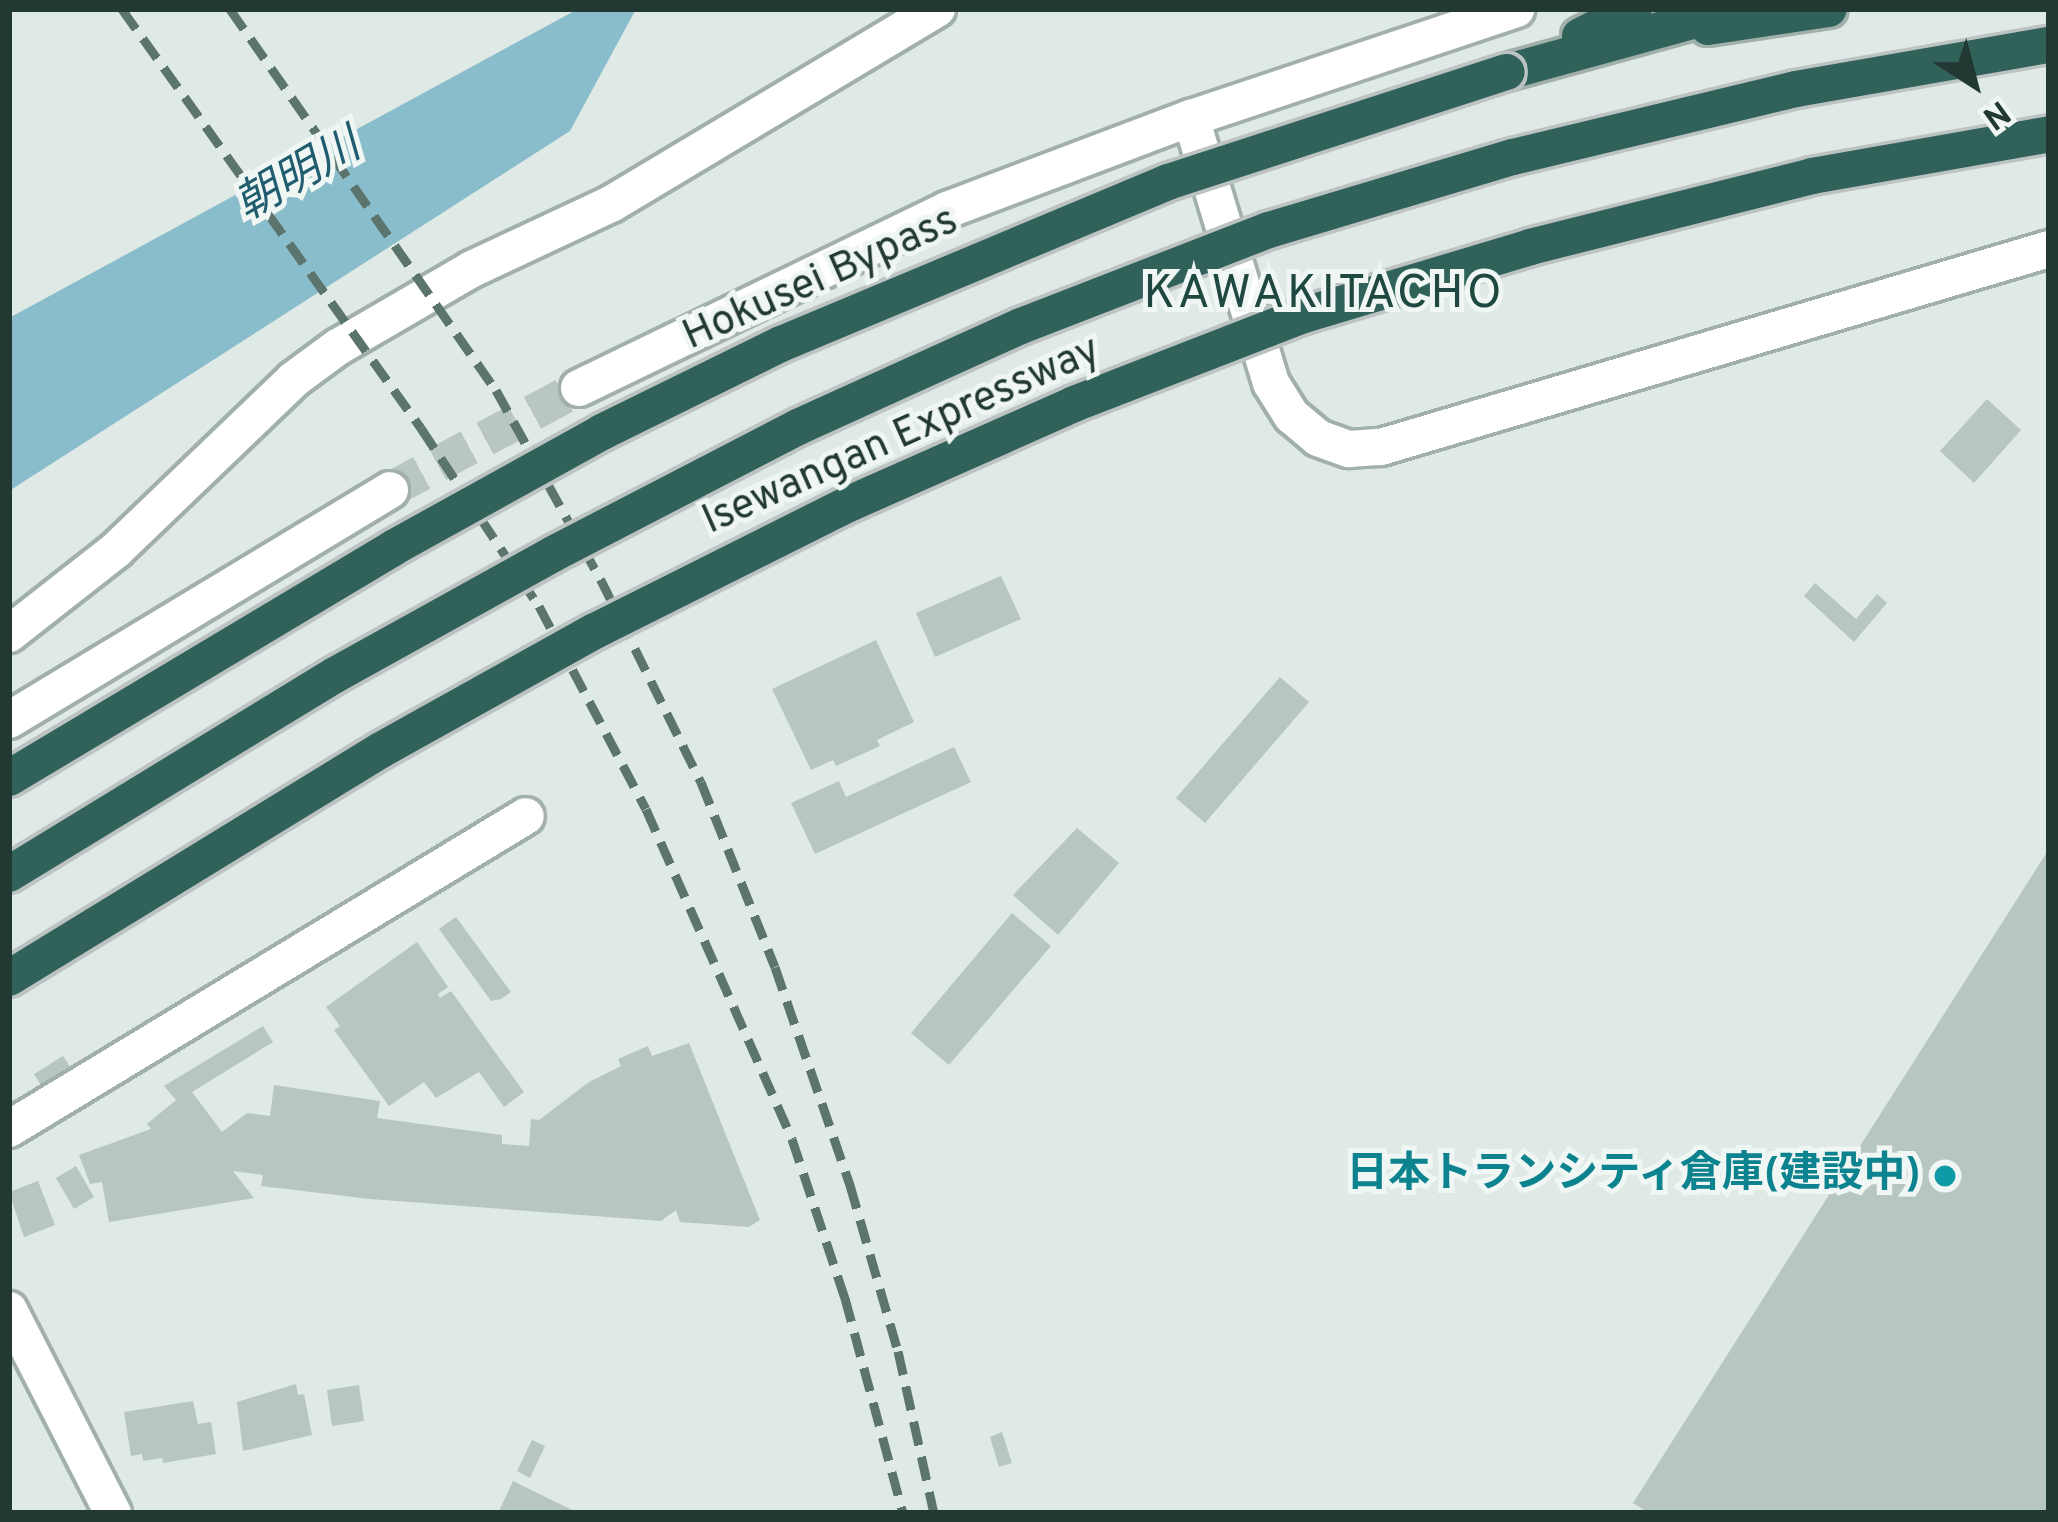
<!DOCTYPE html>
<meta charset="utf-8">
<style>
body{margin:0}
#map{position:relative;width:2058px;height:1522px;overflow:hidden;background:#dfe9e5;font-family:Overpass,"Noto Sans JP",sans-serif}
div>[style]{position:absolute}
[style*='--x']{left:calc(var(--x)*1px);top:calc(var(--y)*1px);width:calc(var(--w)*1px);rotate:calc(var(--a)*1deg)}
.water>*{inset:0;background:#8abdcb}
.building>*{inset:0;background:#b8c6c1}
.secondary-tunnel>*{height:36px;margin-top:-18px;transform-origin:0;background:repeating-linear-gradient(90deg,#b9c6c1 0 36px,transparent 0 54px)}
.roads{filter:drop-shadow(3px 0 #a2b0ac) drop-shadow(-3px 0 #a2b0ac) drop-shadow(0 3px #a2b0ac) drop-shadow(0 -3px #a2b0ac)}
.street>*{height:36px;margin:-18px;padding:0 18px;transform-origin:18px;border-radius:18px;background:#fff}
.secondary>*{height:36px;margin:-18px;padding:0 18px;transform-origin:18px;border-radius:18px;background:#fff}
.highway>*{height:36px;margin:-18px;padding:0 18px;transform-origin:18px;border-radius:18px;background:#30625a}
.rail>*{height:9px;margin-top:-4.5px;transform-origin:0;background:repeating-linear-gradient(90deg,#5c746e 0 24px,transparent 0 36px)}
.bridges{filter:drop-shadow(3px 0 #bcc3c2) drop-shadow(-3px 0 #bcc3c2) drop-shadow(0 3px #bcc3c2) drop-shadow(0 -3px #bcc3c2)}
.highway-bridge>*{height:36px;margin:-18px;padding:0 18px;transform-origin:18px;border-radius:18px;background:#30625a}
.dots>*{width:33px;height:33px;translate:-50% -50%;box-sizing:border-box;border:6px solid #eff6f3;border-radius:50%}
span{translate:-50% -50%;white-space:nowrap;text-align:center;line-height:1.15;-webkit-text-stroke:10px #eff6f3;paint-order:stroke}
.street-label{font-size:42px;color:#213833}
.culture-label{font-size:42px;color:#0d838f;font-weight:700}
.right{translate:-100% -50%;text-align:right}
.water-label{font-size:45px;color:#205d6f;font-style:italic}
.quarter-label{font-size:48px;color:#1f4840;letter-spacing:3px}
.frame{position:absolute;inset:0;border:12px solid #213833;pointer-events:none}
.north{position:absolute;left:1914px;top:24px;width:120px;height:120px;-webkit-text-stroke:9px #eff6f3;paint-order:stroke;rotate:144deg;font-size:33px;font-weight:700;line-height:48px;text-align:center;color:#213833}
.north::after{content:'';display:block;margin:auto;width:42px;height:54px;background:#213833;clip-path:polygon(50% 0,100% 100%,50% 72%,0 100%)}
</style>
<div id="map">
<div class="water">
<i style="clip-path:polygon(578px 9px,636px 9px,570px 131px,9px 491px,9px 318px)"></i>
</div>
<div class="building">
<i style="clip-path:polygon(1987px 399px,2021px 430px,1974px 483px,1940px 451px)"></i>
<i style="clip-path:polygon(1001px 576px,1021px 619px,935px 657px,916px 613px)"></i>
<i style="clip-path:polygon(1815px 583px,1856px 619px,1877px 594px,1887px 603px,1854px 642px,1804px 596px)"></i>
<i style="clip-path:polygon(876px 640px,914px 722px,877px 740px,880px 746px,836px 766px,833px 760px,811px 770px,772px 689px)"></i>
<i style="clip-path:polygon(1280px 677px,1309px 702px,1205px 823px,1176px 798px)"></i>
<i style="clip-path:polygon(954px 747px,971px 782px,815px 854px,791px 803px,839px 781px,846px 797px)"></i>
<i style="clip-path:polygon(1077px 828px,1119px 863px,1058px 935px,1013px 895px)"></i>
<i style="clip-path:polygon(2049px 849px,2049px 1513px,1649px 1513px,1633px 1503px)"></i>
<i style="clip-path:polygon(1012px 913px,1051px 946px,949px 1065px,911px 1033px)"></i>
<i style="clip-path:polygon(456px 917px,511px 992px,501px 999px,491px 1001px,439px 929px)"></i>
<i style="clip-path:polygon(417px 942px,448px 987px,438px 994px,440px 998px,451px 991px,524px 1092px,504px 1107px,479px 1072px,436px 1098px,424px 1082px,389px 1106px,334px 1030px,340px 1026px,326px 1007px)"></i>
<i style="clip-path:polygon(263px 1026px,273px 1042px,192px 1092px,222px 1132px,247px 1113px,270px 1116px,274px 1085px,380px 1101px,377px 1118px,502px 1135px,502px 1144px,529px 1146px,531px 1119px,539px 1120px,589px 1082px,621px 1066px,618px 1059px,648px 1046px,652px 1056px,689px 1043px,760px 1220px,749px 1227px,680px 1222px,676px 1210px,661px 1221px,370px 1199px,261px 1186px,263px 1175px,233px 1171px,254px 1198px,109px 1222px,102px 1182px,90px 1184px,79px 1155px,151px 1129px,147px 1124px,176px 1100px,164px 1086px)"></i>
<i style="clip-path:polygon(63px 1056px,71px 1068px,42px 1087px,34px 1074px)"></i>
<i style="clip-path:polygon(76px 1166px,94px 1197px,74px 1209px,56px 1178px)"></i>
<i style="clip-path:polygon(38px 1181px,55px 1225px,24px 1237px,9px 1192px)"></i>
<i style="clip-path:polygon(296px 1384px,298px 1395px,304px 1394px,312px 1435px,243px 1451px,237px 1402px)"></i>
<i style="clip-path:polygon(359px 1385px,364px 1421px,332px 1426px,327px 1390px)"></i>
<i style="clip-path:polygon(193px 1401px,198px 1424px,211px 1422px,216px 1454px,163px 1463px,162px 1458px,143px 1461px,142px 1454px,131px 1456px,124px 1412px)"></i>
<i style="clip-path:polygon(1002px 1432px,1012px 1463px,999px 1467px,990px 1437px)"></i>
<i style="clip-path:polygon(532px 1440px,545px 1446px,530px 1478px,517px 1471px)"></i>
<i style="clip-path:polygon(513px 1481px,578px 1513px,498px 1513px)"></i>
</div>
<div class="secondary-tunnel">
<i style="--x:390;--y:490;--w:215;--a:-28.4"></i>
</div>
<div class="roads">
<div class="street">
<i style="--x:1191;--y:118;--w:343;--a:-18.5"></i>
<i style="--x:9;--y:634;--w:136;--a:-38.1"></i>
<i style="--x:116;--y:550;--w:245;--a:-43.8"></i>
<i style="--x:293;--y:380;--w:56;--a:-36.3"></i>
<i style="--x:338;--y:347;--w:155;--a:-30.2"></i>
<i style="--x:472;--y:269;--w:153;--a:-25.1"></i>
<i style="--x:611;--y:204;--w:380;--a:-30.9"></i>
<i style="--x:9;--y:1129;--w:604;--a:-31.19"></i>
<i style="--x:9;--y:1310;--w:228;--a:62.9"></i>
</div>
<div class="secondary">
<i style="--x:579;--y:388;--w:409;--a:-25.8"></i>
<i style="--x:947;--y:210;--w:261;--a:-20.7"></i>
<i style="--x:1191;--y:118;--w:277;--a:73.2"></i>
<i style="--x:1271;--y:383;--w:39;--a:58"></i>
<i style="--x:1292;--y:416;--w:34;--a:40"></i>
<i style="--x:1318;--y:438;--w:33;--a:20"></i>
<i style="--x:1349;--y:449;--w:32;--a:-4"></i>
<i style="--x:1381;--y:447;--w:697;--a:-16.51"></i>
<i style="--x:9;--y:720;--w:445;--a:-31.1"></i>
</div>
<div class="highway">
<i style="--x:1708;--y:27;--w:122;--a:-8.5"></i>
<i style="--x:1580;--y:36;--w:60;--a:-26.6"></i>
<i style="--x:1507;--y:72;--w:237;--a:-15.4"></i>
</div>
</div>
<div class="rail">
<i style="--x:122;--y:9;--w:515;--a:54.49"></i>
<i style="--x:421;--y:428;--w:214;--a:56.5"></i>
<i style="--x:539;--y:606;--w:229;--a:62.2"></i>
<i style="--x:646;--y:809;--w:361;--a:66.1"></i>
<i style="--x:792;--y:1139;--w:168;--a:71.6"></i>
<i style="--x:845;--y:1298;--w:223;--a:74.9"></i>
<i style="--x:230;--y:9;--w:465;--a:55.1"></i>
<i style="--x:496;--y:390;--w:222;--a:61.1"></i>
<i style="--x:603;--y:584;--w:221;--a:63.7"></i>
<i style="--x:701;--y:782;--w:199;--a:68.2"></i>
<i style="--x:775;--y:967;--w:231;--a:71"></i>
<i style="--x:850;--y:1185;--w:173;--a:73.9"></i>
<i style="--x:898;--y:1351;--w:166;--a:77.5"></i>
</div>
<div class="bridges">
<div class="highway-bridge">
<i style="--x:9;--y:778;--w:448;--a:-30.9"></i>
<i style="--x:393;--y:548;--w:239;--a:-29"></i>
<i style="--x:602;--y:432;--w:199;--a:-26.2"></i>
<i style="--x:781;--y:344;--w:420;--a:-22.7"></i>
<i style="--x:1168;--y:182;--w:356;--a:-18"></i>
<i style="--x:9;--y:874;--w:382;--a:-31.4"></i>
<i style="--x:335;--y:675;--w:249;--a:-29"></i>
<i style="--x:553;--y:554;--w:276;--a:-27.4"></i>
<i style="--x:798;--y:427;--w:245;--a:-24.4"></i>
<i style="--x:1021;--y:326;--w:266;--a:-21.2"></i>
<i style="--x:1269;--y:230;--w:255;--a:-16.7"></i>
<i style="--x:1513;--y:157;--w:291;--a:-13.5"></i>
<i style="--x:1796;--y:89;--w:257;--a:-9.9"></i>
<i style="--x:9;--y:978;--w:436;--a:-31.5"></i>
<i style="--x:381;--y:750;--w:245;--a:-29.1"></i>
<i style="--x:595;--y:631;--w:286;--a:-26.6"></i>
<i style="--x:851;--y:503;--w:244;--a:-23.9"></i>
<i style="--x:1074;--y:404;--w:247;--a:-21.2"></i>
<i style="--x:1304;--y:315;--w:236;--a:-16.7"></i>
<i style="--x:1530;--y:247;--w:291;--a:-14.1"></i>
<i style="--x:1812;--y:176;--w:241;--a:-10"></i>
</div>
</div>
<div class="dots">
<i style="left:1945px;top:1176px;background:#0f9aa8"></i>
</div>
<div class="street-label">
<span style="left:821px;top:280px;rotate:-24deg">Hokusei Bypass</span>
<span style="left:902px;top:437px;rotate:-24deg">Isewangan Expressway</span>
</div>
<div class="culture-label">
<span class="right" style="left:1921px;top:1176px">日本トランシティ倉庫(建設中)</span>
</div>
<div class="water-label">
<span style="left:299px;top:177px;rotate:-30deg">朝明川</span>
</div>
<div class="quarter-label">
<span style="left:1324px;top:296px">KAWAKITACHO</span>
</div>
<div class="frame"></div>
<div class="north">N</div>
</div>
